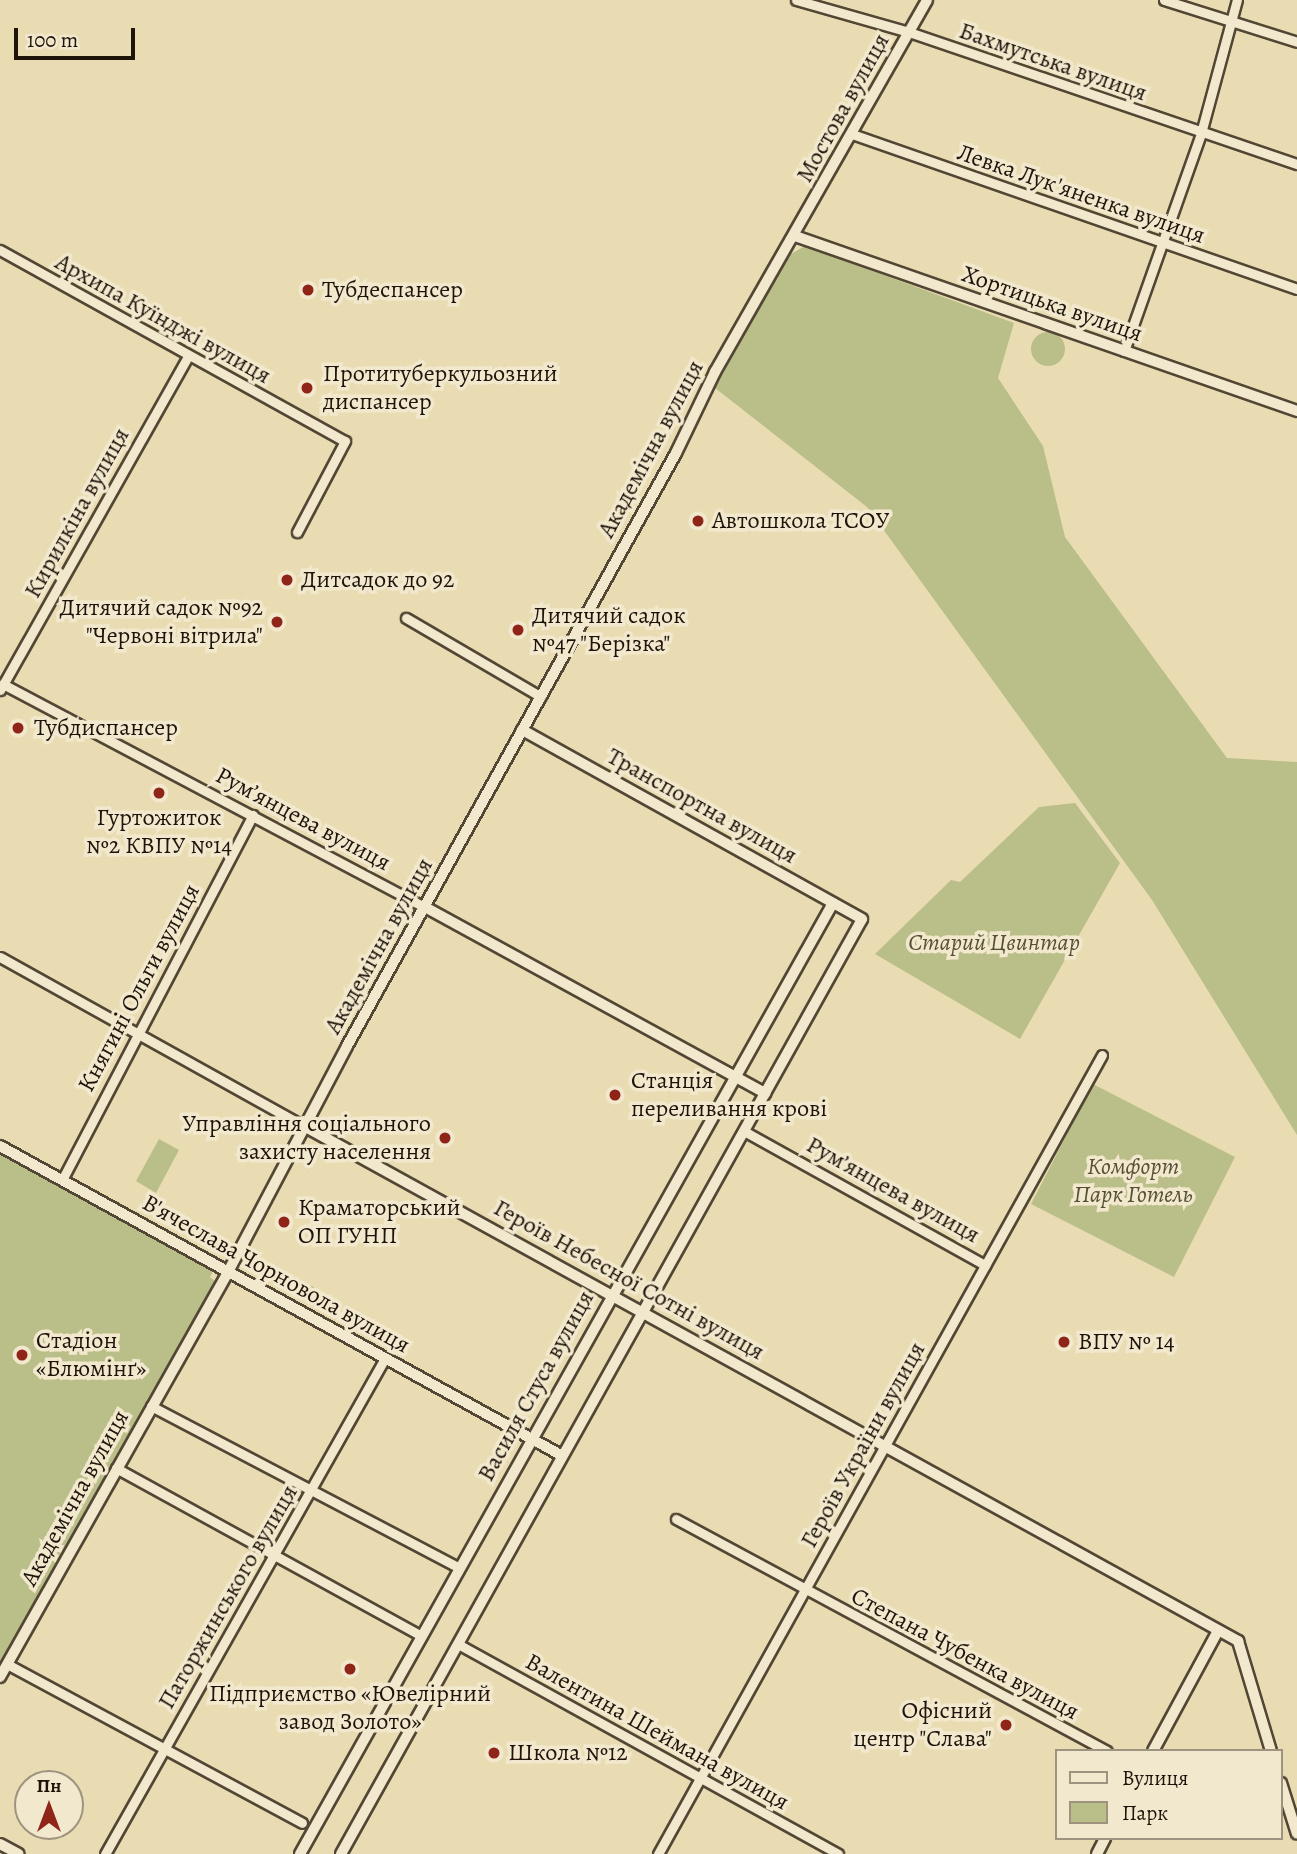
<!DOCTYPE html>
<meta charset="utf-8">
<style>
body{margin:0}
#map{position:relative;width:1297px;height:1854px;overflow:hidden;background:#e9dcb2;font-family:Alegreya,serif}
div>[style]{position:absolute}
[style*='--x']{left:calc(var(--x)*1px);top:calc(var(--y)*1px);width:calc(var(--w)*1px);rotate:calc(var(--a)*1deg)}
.green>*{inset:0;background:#babf89}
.round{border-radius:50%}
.roads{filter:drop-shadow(2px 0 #524634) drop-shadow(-2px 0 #524634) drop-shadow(0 2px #524634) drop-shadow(0 -2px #524634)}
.minor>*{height:9px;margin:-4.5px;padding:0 4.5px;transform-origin:4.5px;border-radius:4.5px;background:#f1e8cd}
.tertiary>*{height:10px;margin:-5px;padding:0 5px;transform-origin:5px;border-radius:5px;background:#f1e8cd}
.dots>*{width:19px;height:19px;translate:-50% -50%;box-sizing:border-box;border:4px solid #f1e8cd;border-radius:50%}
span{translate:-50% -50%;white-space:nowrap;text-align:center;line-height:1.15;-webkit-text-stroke:7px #f1e8cd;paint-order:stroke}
.street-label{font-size:24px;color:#1f140a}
.poi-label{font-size:24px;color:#1f140a}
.left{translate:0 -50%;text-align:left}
.right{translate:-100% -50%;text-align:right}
.park-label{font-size:24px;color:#555036;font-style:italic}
.legend{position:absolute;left:1055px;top:1749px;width:228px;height:91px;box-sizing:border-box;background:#f1e8cd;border:2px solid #9d937f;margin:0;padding:9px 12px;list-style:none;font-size:21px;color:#1f140a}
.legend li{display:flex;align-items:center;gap:14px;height:35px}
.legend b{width:35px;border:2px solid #9d937f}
.north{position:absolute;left:14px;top:1770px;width:70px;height:70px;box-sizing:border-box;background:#f1e8cd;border:2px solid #9d937f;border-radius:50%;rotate:0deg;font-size:19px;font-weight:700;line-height:28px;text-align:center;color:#1f140a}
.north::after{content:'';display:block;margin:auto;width:24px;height:32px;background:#8f2418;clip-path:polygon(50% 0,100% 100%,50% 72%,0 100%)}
.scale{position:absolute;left:14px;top:28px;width:121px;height:32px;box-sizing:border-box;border:4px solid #1f140a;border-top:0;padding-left:9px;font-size:21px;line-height:24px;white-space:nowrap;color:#1f140a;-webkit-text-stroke:5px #f1e8cd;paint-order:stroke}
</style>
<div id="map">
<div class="green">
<i style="clip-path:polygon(805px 246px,1014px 323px,998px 378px,1043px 446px,1065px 537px,1227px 758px,1297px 762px,1297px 1135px,1152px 900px,867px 507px,715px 388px,789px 255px)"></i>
<i class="round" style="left:1031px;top:332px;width:34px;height:34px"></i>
<i style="clip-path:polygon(1075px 803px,1120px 863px,1020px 1039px,875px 954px,951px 880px,960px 882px,1039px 807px)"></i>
<i style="clip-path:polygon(1093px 1084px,1235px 1157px,1174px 1277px,1031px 1204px)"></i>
<i style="clip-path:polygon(159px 1139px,179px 1150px,156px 1193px,136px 1181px)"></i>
<i style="clip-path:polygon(0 1154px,213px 1271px,210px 1277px,215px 1281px,0 1667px)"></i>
<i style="clip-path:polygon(252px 1254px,317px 1289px,311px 1299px,246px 1263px)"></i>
</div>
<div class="roads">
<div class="minor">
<i style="--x:796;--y:0;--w:117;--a:15.8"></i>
<i style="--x:909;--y:32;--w:410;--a:18.8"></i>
<i style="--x:1164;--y:0;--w:139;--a:17.5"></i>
<i style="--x:852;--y:134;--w:471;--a:19.2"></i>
<i style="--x:0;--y:250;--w:394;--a:29"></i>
<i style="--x:345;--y:441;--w:103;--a:117.8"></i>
<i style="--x:1124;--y:351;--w:231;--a:-70.5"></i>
<i style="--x:1201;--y:133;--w:138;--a:-74.9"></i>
<i style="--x:406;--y:618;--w:156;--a:30.3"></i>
<i style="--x:3;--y:684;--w:477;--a:27.9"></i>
<i style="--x:0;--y:690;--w:383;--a:-60.6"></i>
<i style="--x:0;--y:957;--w:348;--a:29.1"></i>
<i style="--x:744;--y:1131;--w:276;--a:29.1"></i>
<i style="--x:62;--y:1180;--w:412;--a:-62.4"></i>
<i style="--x:151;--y:1406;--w:348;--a:27.7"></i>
<i style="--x:116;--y:1468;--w:348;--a:28.8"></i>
<i style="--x:676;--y:1519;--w:489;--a:28.3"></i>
<i style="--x:458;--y:1644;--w:434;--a:28.9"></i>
<i style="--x:7;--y:1664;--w:335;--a:28.3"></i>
<i style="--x:105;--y:1854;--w:570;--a:-60.55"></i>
<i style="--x:658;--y:1854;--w:914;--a:-60.94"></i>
</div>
<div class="tertiary">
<i style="--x:795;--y:236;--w:532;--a:19.22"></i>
<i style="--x:425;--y:907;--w:388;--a:28.7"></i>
<i style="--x:304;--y:1126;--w:1067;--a:28.87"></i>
<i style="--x:1238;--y:1641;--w:115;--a:73.3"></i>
<i style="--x:0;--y:1146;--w:640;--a:28.85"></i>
<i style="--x:0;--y:1677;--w:465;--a:-60.6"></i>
<i style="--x:228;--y:1272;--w:255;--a:-62.2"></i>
<i style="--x:347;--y:1046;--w:678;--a:-60.98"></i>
<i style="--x:676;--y:453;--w:90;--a:-64.3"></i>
<i style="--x:715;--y:372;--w:428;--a:-60.3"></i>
<i style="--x:1153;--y:1751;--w:136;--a:-61.6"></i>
<i style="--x:1281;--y:1783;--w:53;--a:72.6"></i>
<i style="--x:0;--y:1844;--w:21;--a:28"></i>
<i style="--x:300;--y:1854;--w:1090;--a:-60.73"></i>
<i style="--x:341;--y:1854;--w:1070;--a:-60.87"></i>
<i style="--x:862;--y:919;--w:389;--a:-150.9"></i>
<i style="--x:1097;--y:1854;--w:18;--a:-63"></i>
</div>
</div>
<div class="dots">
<i style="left:308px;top:290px;background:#8f2418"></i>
<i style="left:307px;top:388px;background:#8f2418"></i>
<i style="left:698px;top:521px;background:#8f2418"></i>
<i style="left:287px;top:580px;background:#8f2418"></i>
<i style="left:277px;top:622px;background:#8f2418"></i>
<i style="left:518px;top:630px;background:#8f2418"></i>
<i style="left:18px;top:728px;background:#8f2418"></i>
<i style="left:159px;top:793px;background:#8f2418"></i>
<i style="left:615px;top:1095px;background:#8f2418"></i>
<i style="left:445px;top:1138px;background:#8f2418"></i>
<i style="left:284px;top:1222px;background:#8f2418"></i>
<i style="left:1064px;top:1342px;background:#8f2418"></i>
<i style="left:22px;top:1355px;background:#8f2418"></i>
<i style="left:350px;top:1669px;background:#8f2418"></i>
<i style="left:1006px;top:1725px;background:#8f2418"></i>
<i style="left:494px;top:1753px;background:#8f2418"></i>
</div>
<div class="street-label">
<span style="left:1053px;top:62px;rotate:19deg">Бахмутська вулиця</span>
<span style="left:843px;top:108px;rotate:-61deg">Мостова вулиця</span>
<span style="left:1081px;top:194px;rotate:19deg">Левка Лук'яненка вулиця</span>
<span style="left:1052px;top:304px;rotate:19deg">Хортицька вулиця</span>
<span style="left:163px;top:319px;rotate:29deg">Архипа Куїнджі вулиця</span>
<span style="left:651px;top:449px;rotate:-62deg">Академічна вулиця</span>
<span style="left:77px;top:513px;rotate:-61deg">Кирилкіна вулиця</span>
<span style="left:702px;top:806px;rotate:29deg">Транспортна вулиця</span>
<span style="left:303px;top:819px;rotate:28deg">Рум’янцева вулиця</span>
<span style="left:379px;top:946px;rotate:-61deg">Академічна вулиця</span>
<span style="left:139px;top:988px;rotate:-62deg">Княгині Ольги вулиця</span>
<span style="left:893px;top:1190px;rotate:29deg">Рум’янцева вулиця</span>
<span style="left:276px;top:1274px;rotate:29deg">В'ячеслава Чорновола вулиця</span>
<span style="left:629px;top:1280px;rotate:29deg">Героїв Небесної Сотні вулиця</span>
<span style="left:536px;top:1386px;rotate:-61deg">Василя Стуса вулиця</span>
<span style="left:863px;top:1445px;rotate:-61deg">Героїв України вулиця</span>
<span style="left:75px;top:1498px;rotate:-61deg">Академічна вулиця</span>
<span style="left:228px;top:1597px;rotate:-60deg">Паторжинського вулиця</span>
<span style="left:965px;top:1654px;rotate:28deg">Степана Чубенка вулиця</span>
<span style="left:657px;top:1732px;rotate:29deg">Валентина Шеймана вулиця</span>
</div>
<div class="poi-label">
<span class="left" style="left:322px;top:290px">Тубдеспансер</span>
<span class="left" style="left:323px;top:388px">Протитуберкульозний<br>диспансер</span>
<span class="left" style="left:712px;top:521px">Автошкола ТСОУ</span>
<span class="left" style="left:301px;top:580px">Дитсадок до 92</span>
<span class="right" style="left:263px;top:622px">Дитячий садок №92<br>"Червонi вiтрила"</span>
<span class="left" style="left:532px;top:630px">Дитячий садок<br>№47 "Берізка"</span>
<span class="left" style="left:34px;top:728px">Тубдиспансер</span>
<span style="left:159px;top:832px">Гуртожиток<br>№2 КВПУ №14</span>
<span class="left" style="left:631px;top:1095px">Станція<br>переливання крові</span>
<span class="right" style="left:431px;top:1138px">Управління соціального<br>захисту населення</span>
<span class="left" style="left:298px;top:1222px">Краматорський<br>ОП ГУНП</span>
<span class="left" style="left:36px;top:1355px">Стадіон<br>«Блюмінґ»</span>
<span class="left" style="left:1078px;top:1342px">ВПУ № 14</span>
<span style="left:350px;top:1708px">Підприємство «Ювелірний<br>завод Золото»</span>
<span class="right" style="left:992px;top:1725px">Офісний<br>центр "Слава"</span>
<span class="left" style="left:508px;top:1753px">Школа №12</span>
</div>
<div class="park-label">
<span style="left:994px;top:943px">Старий Цвинтар</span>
<span style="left:1133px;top:1181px">Комфорт<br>Парк Готель</span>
</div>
<ul class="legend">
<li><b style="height:9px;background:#f1e8cd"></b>Вулиця</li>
<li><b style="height:19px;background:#babf89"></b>Парк</li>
</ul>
<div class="north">Пн</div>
<div class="scale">100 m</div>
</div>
